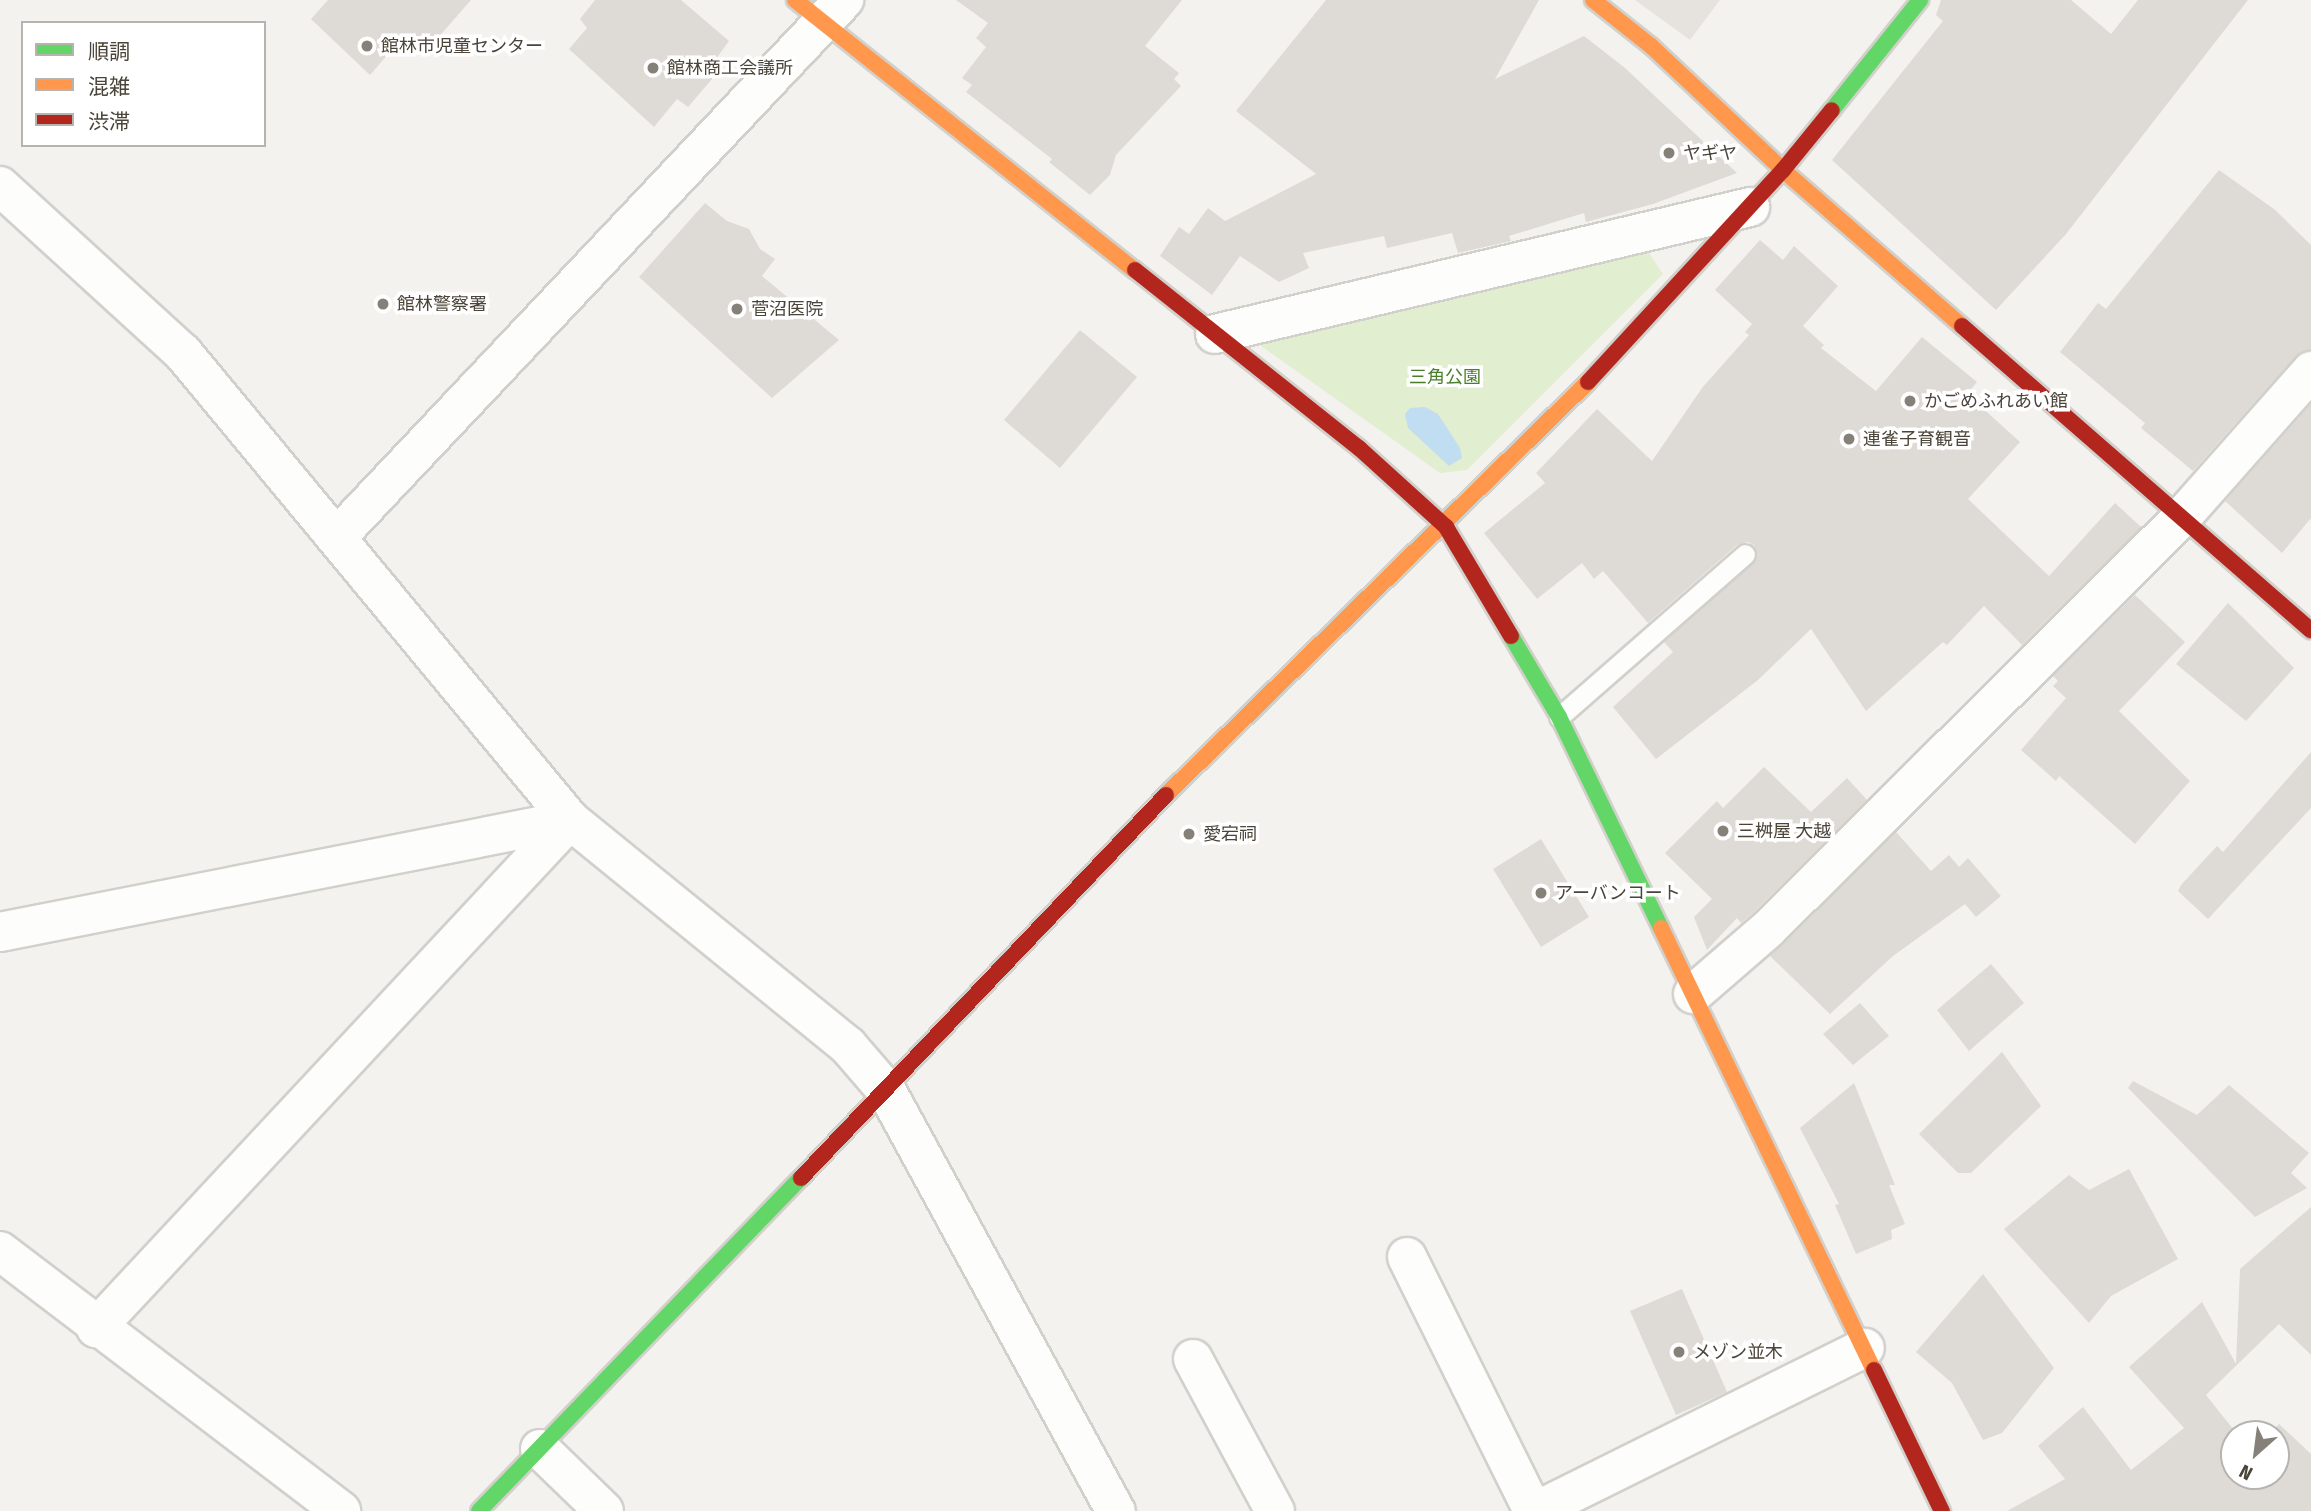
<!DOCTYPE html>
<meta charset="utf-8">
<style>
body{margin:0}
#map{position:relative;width:2311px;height:1511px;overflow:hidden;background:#f4f2ee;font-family:"Fira Sans Condensed","Noto Sans JP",sans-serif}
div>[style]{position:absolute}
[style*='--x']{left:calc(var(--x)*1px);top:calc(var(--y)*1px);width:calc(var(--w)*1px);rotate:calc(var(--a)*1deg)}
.green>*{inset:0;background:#e1eecf}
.parking>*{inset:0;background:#e6e3df}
.water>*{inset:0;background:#c0ddf1}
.building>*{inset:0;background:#dedbd6}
.roads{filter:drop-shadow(2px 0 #d2d0cb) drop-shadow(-2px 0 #d2d0cb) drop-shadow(0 2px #d2d0cb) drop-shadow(0 -2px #d2d0cb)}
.lane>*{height:19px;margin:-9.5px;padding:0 9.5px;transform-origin:9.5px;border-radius:9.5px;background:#fdfdfc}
.street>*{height:38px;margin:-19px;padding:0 19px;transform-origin:19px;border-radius:19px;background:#fdfdfc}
.fast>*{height:16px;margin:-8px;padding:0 8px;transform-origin:8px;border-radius:8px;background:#63d668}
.slow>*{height:16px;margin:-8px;padding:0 8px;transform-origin:8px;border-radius:8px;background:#ff974d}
.jam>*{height:16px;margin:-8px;padding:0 8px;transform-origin:8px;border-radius:8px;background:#b3261e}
.dots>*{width:19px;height:19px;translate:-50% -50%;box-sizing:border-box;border:4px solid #fff;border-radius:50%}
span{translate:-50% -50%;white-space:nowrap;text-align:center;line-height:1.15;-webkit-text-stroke:7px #fff;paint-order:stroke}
.poi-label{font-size:18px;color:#4b4439}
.left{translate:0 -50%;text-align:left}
.park-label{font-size:18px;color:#4a7f2a}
.legend{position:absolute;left:21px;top:21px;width:245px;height:126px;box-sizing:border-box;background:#fff;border:2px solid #b7b4b0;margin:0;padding:9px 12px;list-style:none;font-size:21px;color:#4b4439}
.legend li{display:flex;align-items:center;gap:14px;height:35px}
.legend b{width:35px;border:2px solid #b7b4b0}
.north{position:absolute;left:2220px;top:1420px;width:70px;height:70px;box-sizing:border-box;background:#fff;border:2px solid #b7b4b0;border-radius:50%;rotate:208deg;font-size:19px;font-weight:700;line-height:28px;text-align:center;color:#4b4439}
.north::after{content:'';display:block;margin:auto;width:24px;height:32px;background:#868178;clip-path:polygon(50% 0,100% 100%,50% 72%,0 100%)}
</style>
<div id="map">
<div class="green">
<i style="clip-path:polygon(1649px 253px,1663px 274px,1467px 470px,1440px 473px,1257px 343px,1268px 330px)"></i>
</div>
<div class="parking">
<i style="clip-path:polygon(1635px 0,1720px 0,1690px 40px)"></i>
</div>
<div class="water">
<i style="clip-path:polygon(1425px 407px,1438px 414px,1460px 448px,1462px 458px,1449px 466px,1408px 428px,1405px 414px,1410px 408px)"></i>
</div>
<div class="building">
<i style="clip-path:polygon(328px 0,471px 0,423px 55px,402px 38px,370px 75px,311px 19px)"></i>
<i style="clip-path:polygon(595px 0,681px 0,729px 41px,713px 63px,718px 72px,688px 107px,677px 99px,654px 127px,569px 49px,587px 28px,580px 19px)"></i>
<i style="clip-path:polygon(956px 0,1182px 0,1145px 46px,1179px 73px,1174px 79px,1181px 86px,1116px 155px,1110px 175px,1090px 195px,1049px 162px,1052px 159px,966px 92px,972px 85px,962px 78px,986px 47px,976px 38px,988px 23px)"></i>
<i style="clip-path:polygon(1326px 0,1539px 0,1495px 79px,1584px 36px,1625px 68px,1737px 173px,1653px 204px,1586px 222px,1584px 213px,1509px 236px,1511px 241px,1458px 253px,1452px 233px,1387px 248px,1384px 236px,1303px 253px,1309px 268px,1279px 282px,1240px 256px,1212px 295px,1160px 256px,1179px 227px,1189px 234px,1208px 208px,1225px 221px,1316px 174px,1236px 111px)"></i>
<i style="clip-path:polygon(1941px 0,2071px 0,2111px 34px,2138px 0,2248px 0,2066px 234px,1996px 310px,1832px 160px,1943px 21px,1936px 15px)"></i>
<i style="clip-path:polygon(2219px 170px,2274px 209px,2311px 245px,2311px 350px,2295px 357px,2193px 471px,2141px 428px,2145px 423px,2060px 352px,2098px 303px,2106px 309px)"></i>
<i style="clip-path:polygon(705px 203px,727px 221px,749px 229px,760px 249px,775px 259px,762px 276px,839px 340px,772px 398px,639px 277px)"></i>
<i style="clip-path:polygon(1760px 240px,1783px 260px,1794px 246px,1838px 286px,1803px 326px,1824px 345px,1821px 348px,1876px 391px,1922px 337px,1977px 382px,1967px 394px,2020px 442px,1968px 499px,2049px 576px,2115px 503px,2141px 527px,2022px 645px,1984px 606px,1947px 645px,1943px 642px,1866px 711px,1811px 629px,1758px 680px,1656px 759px,1613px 707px,1673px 652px,1664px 642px,1753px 563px,1755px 546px,1748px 542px,1737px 545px,1648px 623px,1603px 571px,1594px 579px,1582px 563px,1537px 599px,1484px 533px,1545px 483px,1536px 473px,1597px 409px,1652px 461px,1702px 388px,1749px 335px,1745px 332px,1752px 324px,1715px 290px)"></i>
<i style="clip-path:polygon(1080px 330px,1137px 377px,1060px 468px,1004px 420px)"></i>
<i style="clip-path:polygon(2311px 404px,2311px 518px,2282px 553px,2225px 501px)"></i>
<i style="clip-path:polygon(2135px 595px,2185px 642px,2119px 711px,2190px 781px,2135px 844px,2059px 776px,2056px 781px,2021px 750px,2066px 698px,2053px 686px,2058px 681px,2053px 676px)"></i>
<i style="clip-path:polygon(2228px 603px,2294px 668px,2246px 721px,2176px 664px)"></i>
<i style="clip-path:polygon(2311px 752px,2311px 808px,2208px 919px,2178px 891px,2181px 885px,2217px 846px,2223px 852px)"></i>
<i style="clip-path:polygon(1764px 767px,1811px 812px,1847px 778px,1867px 800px,1753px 913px,1741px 923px,1737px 918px,1707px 950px,1694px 917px,1712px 899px,1665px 853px,1717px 801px,1723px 808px)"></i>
<i style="clip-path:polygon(1896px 832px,1931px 871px,1949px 855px,1959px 867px,1968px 858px,2001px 896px,1976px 917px,1965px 904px,1893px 956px,1830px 1014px,1770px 956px)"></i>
<i style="clip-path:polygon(1541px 839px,1589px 917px,1541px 947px,1493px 869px)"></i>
<i style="clip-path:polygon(1991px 964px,2024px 1003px,1969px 1051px,1937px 1010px)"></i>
<i style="clip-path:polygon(1860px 1003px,1889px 1036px,1853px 1065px,1823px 1034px)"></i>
<i style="clip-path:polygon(2002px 1052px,2041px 1106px,1971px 1173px,1958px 1173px,1919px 1134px)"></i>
<i style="clip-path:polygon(2133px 1081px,2197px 1115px,2229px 1085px,2309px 1153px,2291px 1173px,2307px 1188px,2255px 1217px,2128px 1088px)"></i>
<i style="clip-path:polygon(1854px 1083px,1895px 1185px,1889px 1185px,1905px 1224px,1891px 1230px,1892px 1239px,1856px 1254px,1835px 1205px,1839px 1204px,1800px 1128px)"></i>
<i style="clip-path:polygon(2129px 1169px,2178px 1259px,2111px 1296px,2089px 1323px,2004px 1229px,2069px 1175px,2089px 1190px)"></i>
<i style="clip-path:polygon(2311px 1207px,2311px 1355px,2279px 1324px,2206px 1395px,2237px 1434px,2234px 1476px,2276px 1476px,2276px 1434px,2269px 1434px,2279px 1424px,2311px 1454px,2311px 1511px,2007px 1511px,2065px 1479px,2038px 1446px,2083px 1407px,2131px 1470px,2184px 1428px,2129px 1367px,2202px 1302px,2236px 1364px,2240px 1269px)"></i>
<i style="clip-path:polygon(1983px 1274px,2054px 1368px,2002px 1433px,1983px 1440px,1952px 1383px,1916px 1352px)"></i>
<i style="clip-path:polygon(1682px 1289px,1727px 1392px,1676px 1415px,1630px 1311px)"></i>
</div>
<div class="roads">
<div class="lane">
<i style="--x:1559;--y:717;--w:247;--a:-41.2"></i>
</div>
<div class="street">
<i style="--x:0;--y:186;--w:248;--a:42.4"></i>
<i style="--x:183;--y:353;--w:607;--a:50.35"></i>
<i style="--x:570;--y:820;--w:695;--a:133.02"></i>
<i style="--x:1215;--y:334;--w:550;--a:-13.35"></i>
<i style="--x:337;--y:537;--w:739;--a:-46.65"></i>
<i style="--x:0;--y:932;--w:581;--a:-11.12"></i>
<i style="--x:570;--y:820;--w:358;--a:39.1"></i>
<i style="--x:848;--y:1046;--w:58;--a:49.2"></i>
<i style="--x:886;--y:1090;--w:480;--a:61.4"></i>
<i style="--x:1693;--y:994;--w:99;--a:-40.9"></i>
<i style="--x:1768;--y:929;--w:584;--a:-44.86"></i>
<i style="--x:2182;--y:517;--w:195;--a:-48.5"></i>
<i style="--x:0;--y:1251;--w:429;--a:37.3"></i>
<i style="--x:1407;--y:1257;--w:284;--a:63.6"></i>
<i style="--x:1193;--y:1359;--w:173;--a:61.7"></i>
<i style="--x:540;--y:1449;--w:89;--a:44.1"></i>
<i style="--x:1536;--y:1511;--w:367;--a:-26.4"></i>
</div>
<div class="fast">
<i style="--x:1832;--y:110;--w:141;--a:-51.3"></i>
<i style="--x:1511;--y:636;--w:94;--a:59.3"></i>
<i style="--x:1559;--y:717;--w:234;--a:64.2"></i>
<i style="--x:479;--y:1511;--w:463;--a:-46"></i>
</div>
<div class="slow">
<i style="--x:795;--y:0;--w:434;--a:38.5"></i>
<i style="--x:1593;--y:0;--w:74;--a:38.4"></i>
<i style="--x:1651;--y:46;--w:181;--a:43.2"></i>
<i style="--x:1783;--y:170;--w:237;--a:41.1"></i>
<i style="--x:1166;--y:795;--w:590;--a:-44.38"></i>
<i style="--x:1661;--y:928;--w:491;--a:64.3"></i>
</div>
<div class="jam">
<i style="--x:1135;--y:270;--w:286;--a:38.5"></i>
<i style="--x:1359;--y:448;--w:118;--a:42.2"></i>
<i style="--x:1446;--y:527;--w:127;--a:59.2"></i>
<i style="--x:1962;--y:326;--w:463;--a:41.1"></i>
<i style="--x:1588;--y:382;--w:288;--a:-47.4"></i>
<i style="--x:1783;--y:170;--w:77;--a:-50.8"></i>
<i style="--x:801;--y:1178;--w:529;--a:-46.38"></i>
<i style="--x:1874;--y:1370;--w:157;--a:64.3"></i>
</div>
</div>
<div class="dots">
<i style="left:367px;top:46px;background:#868178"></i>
<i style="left:653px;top:68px;background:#868178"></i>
<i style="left:1669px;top:153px;background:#868178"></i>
<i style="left:383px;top:304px;background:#868178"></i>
<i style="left:737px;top:309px;background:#868178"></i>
<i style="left:1910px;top:401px;background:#868178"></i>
<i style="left:1849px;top:439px;background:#868178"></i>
<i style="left:1723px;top:831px;background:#868178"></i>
<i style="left:1189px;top:834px;background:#868178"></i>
<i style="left:1541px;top:893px;background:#868178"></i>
<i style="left:1679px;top:1352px;background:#868178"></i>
</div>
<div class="poi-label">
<span class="left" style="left:381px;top:46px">館林市児童センター</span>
<span class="left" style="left:667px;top:68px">館林商工会議所</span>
<span class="left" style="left:1683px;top:153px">ヤギヤ</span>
<span class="left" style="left:397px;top:304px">館林警察署</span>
<span class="left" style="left:751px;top:309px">菅沼医院</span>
<span class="left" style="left:1924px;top:401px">かごめふれあい館</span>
<span class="left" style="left:1863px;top:439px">連雀子育観音</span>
<span class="left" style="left:1737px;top:831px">三桝屋 大越</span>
<span class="left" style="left:1203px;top:834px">愛宕祠</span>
<span class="left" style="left:1555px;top:893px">アーバンコート</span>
<span class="left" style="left:1693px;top:1352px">メゾン並木</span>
</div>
<div class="park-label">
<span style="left:1445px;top:377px">三角公園</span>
</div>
<ul class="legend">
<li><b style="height:9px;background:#63d668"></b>順調</li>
<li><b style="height:9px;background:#ff974d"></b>混雑</li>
<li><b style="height:9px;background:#b3261e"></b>渋滞</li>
</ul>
<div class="north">N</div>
</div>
